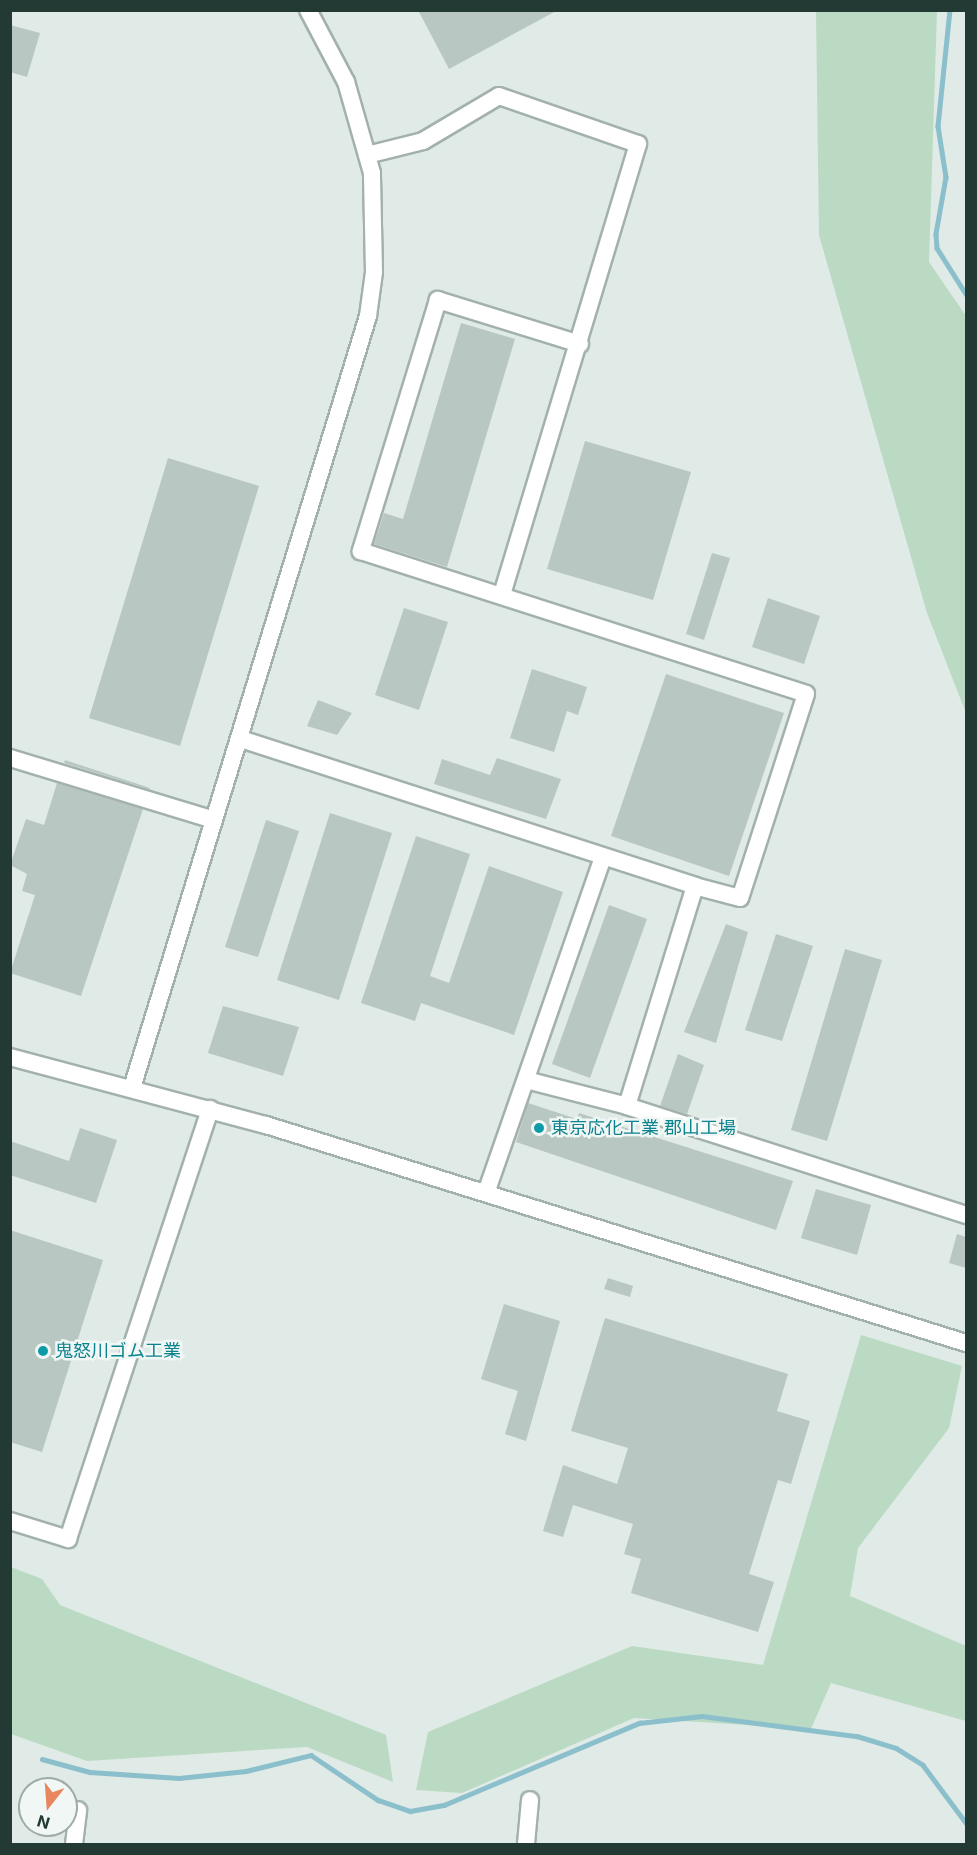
<!DOCTYPE html>
<meta charset="utf-8">
<style>
body{margin:0}
#map{position:relative;width:977px;height:1855px;overflow:hidden;background:#e0eae6;font-family:Inter,"Noto Sans JP",sans-serif}
div>[style]{position:absolute}
.green>*{inset:0;background:#badac4}
.stream>*{height:4.5px;margin:-2.25px;padding:0 2.25px;transform-origin:2.25px;border-radius:2.25px;background:#8bbfcc}
.building>*{inset:0;background:#b9c7c2}
.roads{filter:drop-shadow(2px 0 #a3b1ad) drop-shadow(-2px 0 #a3b1ad) drop-shadow(0 2px #a3b1ad) drop-shadow(0 -2px #a3b1ad)}
.minor>*{height:16px;margin:-8px;padding:0 8px;transform-origin:8px;border-radius:8px;background:#fff}
.dots>*{width:16px;height:16px;translate:-50% -50%;box-sizing:border-box;border:3px solid #f0f7f4;border-radius:50%}
span{translate:-50% -50%;white-space:nowrap;text-align:center;line-height:1.15;-webkit-text-stroke:5px #f0f7f4;paint-order:stroke}
.culture-label{font-size:18px;color:#0d838f}
.left{translate:0 -50%;text-align:left}
.frame{position:absolute;inset:0;border:12px solid #223934;pointer-events:none}
.north{position:absolute;left:18px;top:1777px;width:60px;height:60px;box-sizing:border-box;background:#f0f7f4;border:2px solid #9eaba7;border-radius:50%;rotate:197deg;font-size:16px;font-weight:700;line-height:24px;text-align:center;color:#223934}
.north::after{content:'';display:block;margin:auto;width:21px;height:27px;background:#e88660;clip-path:polygon(50% 0,100% 100%,50% 72%,0 100%)}
</style>
<div id="map">
<div class="green">
<div style="clip-path:polygon(816px 11px,937px 11px,929px 262px,966px 316px,966px 713px,927px 613px,819px 235px)"></div>
<div style="clip-path:polygon(861px 1335px,962px 1366px,949px 1428px,858px 1548px,850px 1596px,966px 1646px,966px 1721px,831px 1683px,811px 1729px,634px 1718px,462px 1793px,416px 1790px,428px 1732px,632px 1646px,763px 1665px)"></div>
<div style="clip-path:polygon(11px 1567px,42px 1579px,60px 1605px,386px 1735px,393px 1782px,307px 1747px,87px 1761px,11px 1734px)"></div>
</div>
<div class="stream">
<div style="left:950px;top:10px;width:117px;rotate:95.9deg"></div>
<div style="left:938px;top:126px;width:52px;rotate:81.1deg"></div>
<div style="left:946px;top:177px;width:58px;rotate:100deg"></div>
<div style="left:936px;top:234px;width:14px;rotate:86deg"></div>
<div style="left:937px;top:248px;width:54px;rotate:57.8deg"></div>
<div style="left:42px;top:1759px;width:50px;rotate:15.2deg"></div>
<div style="left:90px;top:1772px;width:89px;rotate:3.9deg"></div>
<div style="left:179px;top:1778px;width:67px;rotate:-6deg"></div>
<div style="left:246px;top:1771px;width:67px;rotate:-13.8deg"></div>
<div style="left:311px;top:1755px;width:81px;rotate:33.9deg"></div>
<div style="left:378px;top:1800px;width:34px;rotate:19deg"></div>
<div style="left:410px;top:1811px;width:35px;rotate:-10deg"></div>
<div style="left:444px;top:1805px;width:212px;rotate:-22.8deg"></div>
<div style="left:639px;top:1723px;width:63px;rotate:-6.3deg"></div>
<div style="left:702px;top:1716px;width:156px;rotate:7.4deg"></div>
<div style="left:857px;top:1736px;width:41px;rotate:17.1deg"></div>
<div style="left:896px;top:1748px;width:32px;rotate:32deg"></div>
<div style="left:923px;top:1765px;width:72px;rotate:53.4deg"></div>
</div>
<div class="building">
<div style="clip-path:polygon(418px 10px,558px 10px,449px 69px)"></div>
<div style="clip-path:polygon(10px 25px,40px 33px,27px 77px,10px 72px)"></div>
<div style="clip-path:polygon(461px 323px,515px 339px,447px 567px,374px 544px,384px 513px,403px 519px)"></div>
<div style="clip-path:polygon(585px 441px,691px 472px,653px 600px,547px 569px)"></div>
<div style="clip-path:polygon(168px 458px,259px 486px,180px 746px,89px 718px)"></div>
<div style="clip-path:polygon(712px 553px,730px 558px,704px 640px,686px 634px)"></div>
<div style="clip-path:polygon(768px 598px,820px 616px,804px 664px,752px 647px)"></div>
<div style="clip-path:polygon(404px 608px,448px 622px,419px 710px,375px 695px)"></div>
<div style="clip-path:polygon(532px 669px,587px 687px,578px 715px,567px 711px,554px 752px,510px 738px)"></div>
<div style="clip-path:polygon(666px 674px,784px 713px,729px 876px,611px 836px)"></div>
<div style="clip-path:polygon(318px 700px,352px 713px,337px 735px,307px 726px)"></div>
<div style="clip-path:polygon(497px 758px,561px 779px,546px 819px,434px 784px,442px 759px,490px 775px)"></div>
<div style="clip-path:polygon(65px 760px,150px 788px,149px 789px,64px 763px)"></div>
<div style="clip-path:polygon(57px 783px,143px 809px,81px 996px,10px 973px,35px 895px,22px 891px,27px 874px,10px 865px,26px 819px,44px 825px)"></div>
<div style="clip-path:polygon(330px 813px,392px 833px,339px 1000px,277px 980px)"></div>
<div style="clip-path:polygon(266px 820px,299px 831px,258px 957px,225px 947px)"></div>
<div style="clip-path:polygon(416px 836px,470px 854px,430px 976px,449px 983px,489px 866px,563px 892px,514px 1035px,421px 1003px,415px 1021px,361px 1003px)"></div>
<div style="clip-path:polygon(609px 905px,647px 919px,590px 1078px,552px 1064px)"></div>
<div style="clip-path:polygon(726px 924px,748px 932px,716px 1043px,684px 1032px)"></div>
<div style="clip-path:polygon(776px 934px,813px 946px,782px 1041px,745px 1030px)"></div>
<div style="clip-path:polygon(845px 949px,882px 960px,827px 1141px,791px 1130px)"></div>
<div style="clip-path:polygon(223px 1006px,299px 1027px,283px 1076px,208px 1053px)"></div>
<div style="clip-path:polygon(678px 1054px,704px 1065px,687px 1114px,660px 1106px)"></div>
<div style="clip-path:polygon(528px 1103px,577px 1119px,579px 1113px,793px 1181px,776px 1230px,516px 1142px)"></div>
<div style="clip-path:polygon(80px 1128px,117px 1140px,96px 1203px,10px 1175px,10px 1141px,69px 1161px)"></div>
<div style="clip-path:polygon(816px 1189px,871px 1205px,857px 1255px,801px 1238px)"></div>
<div style="clip-path:polygon(10px 1230px,103px 1260px,42px 1452px,10px 1442px)"></div>
<div style="clip-path:polygon(957px 1234px,966px 1237px,966px 1268px,949px 1263px)"></div>
<div style="clip-path:polygon(608px 1278px,633px 1286px,630px 1297px,604px 1289px)"></div>
<div style="clip-path:polygon(504px 1304px,560px 1321px,526px 1441px,505px 1434px,518px 1391px,481px 1379px)"></div>
<div style="clip-path:polygon(605px 1318px,788px 1374px,777px 1411px,810px 1421px,791px 1484px,778px 1480px,749px 1574px,774px 1582px,758px 1632px,631px 1593px,641px 1559px,624px 1554px,633px 1524px,573px 1505px,563px 1537px,543px 1531px,563px 1465px,617px 1484px,628px 1448px,571px 1431px)"></div>
</div>
<div class="roads">
<div class="minor">
<div style="left:367px;top:155px;width:58px;rotate:-14deg"></div>
<div style="left:423px;top:141px;width:88px;rotate:-30.6deg"></div>
<div style="left:499px;top:96px;width:147px;rotate:19.1deg"></div>
<div style="left:638px;top:144px;width:470px;rotate:106.8deg"></div>
<div style="left:580px;top:344px;width:149px;rotate:-162.8deg"></div>
<div style="left:438px;top:300px;width:263px;rotate:107.1deg"></div>
<div style="left:361px;top:551px;width:467px;rotate:17.8deg"></div>
<div style="left:806px;top:694px;width:214px;rotate:107.9deg"></div>
<div style="left:740px;top:898px;width:47px;rotate:-165.1deg"></div>
<div style="left:241px;top:739px;width:477px;rotate:17.9deg"></div>
<div style="left:695px;top:886px;width:230px;rotate:107.2deg"></div>
<div style="left:10px;top:758px;width:213px;rotate:16.9deg"></div>
<div style="left:10px;top:1057px;width:265px;rotate:14.9deg"></div>
<div style="left:266px;top:1125px;width:733px;rotate:17.3deg"></div>
<div style="left:526px;top:1080px;width:104px;rotate:14.4deg"></div>
<div style="left:627px;top:1106px;width:356px;rotate:17.8deg"></div>
<div style="left:132px;top:1088px;width:807px;rotate:-73deg"></div>
<div style="left:368px;top:316px;width:44px;rotate:-82.2deg"></div>
<div style="left:374px;top:272px;width:99px;rotate:-91.2deg"></div>
<div style="left:372px;top:173px;width:95px;rotate:-105.9deg"></div>
<div style="left:346px;top:82px;width:81px;rotate:-117.8deg"></div>
<div style="left:486px;top:1193px;width:356px;rotate:-70.8deg"></div>
<div style="left:10px;top:1521px;width:61px;rotate:17.2deg"></div>
<div style="left:68px;top:1539px;width:453px;rotate:-71.7deg"></div>
<div style="left:74px;top:1844px;width:34px;rotate:-83deg"></div>
<div style="left:526px;top:1844px;width:44px;rotate:-84.8deg"></div>
</div>
</div>
<div class="dots">
<div style="left:539px;top:1128px;background:#0f9aa8"></div>
<div style="left:43px;top:1351px;background:#0f9aa8"></div>
</div>
<div class="culture-label">
<span class="left" style="left:551px;top:1128px">東京応化工業 郡山工場</span>
<span class="left" style="left:55px;top:1351px">鬼怒川ゴム工業</span>
</div>
<div class="frame"></div>
<div class="north">N</div>
</div>
